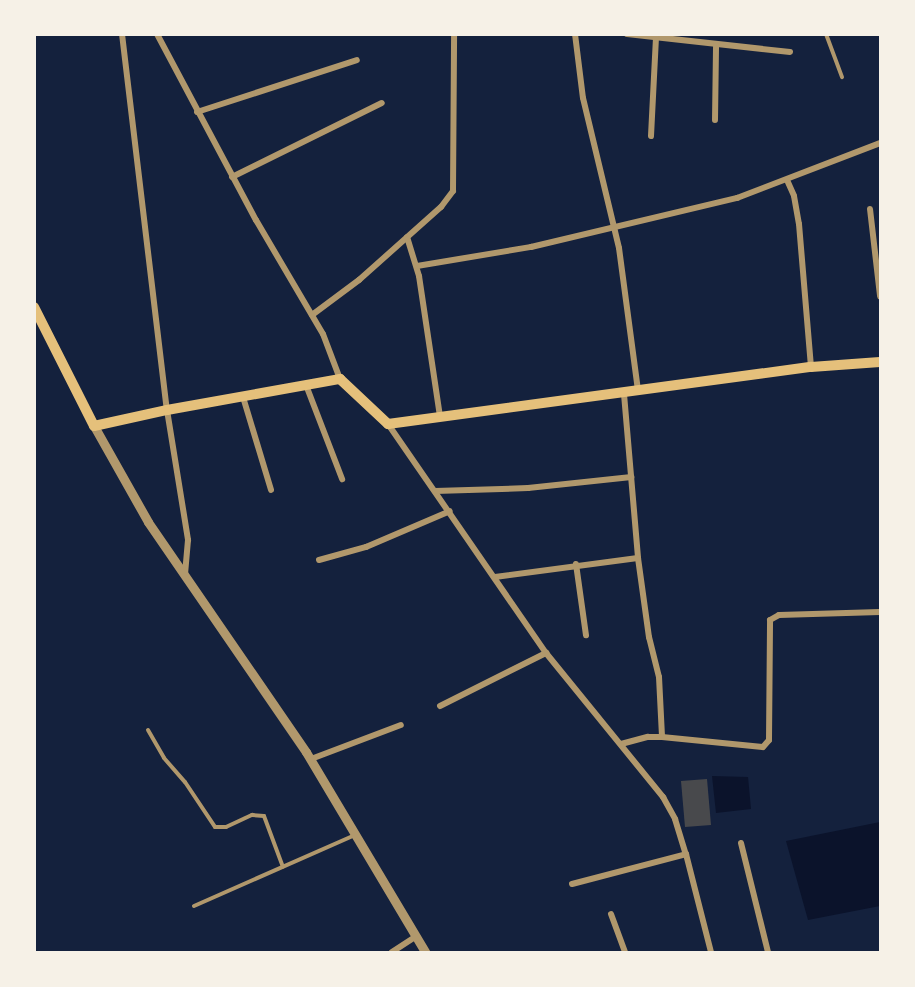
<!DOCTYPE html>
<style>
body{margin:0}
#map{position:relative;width:915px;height:987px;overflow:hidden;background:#14213d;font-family:"Fira Sans Condensed",sans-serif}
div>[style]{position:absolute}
.water>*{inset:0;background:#0b132b}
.building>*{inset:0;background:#48494c}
.service>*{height:4px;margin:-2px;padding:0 2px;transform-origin:2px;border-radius:2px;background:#b1986c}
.minor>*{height:6px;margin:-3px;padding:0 3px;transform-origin:3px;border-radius:3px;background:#b1986c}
.tertiary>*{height:9px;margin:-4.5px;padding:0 4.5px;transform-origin:4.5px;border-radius:4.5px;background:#b1986c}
.secondary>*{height:10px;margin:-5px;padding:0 5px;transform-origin:5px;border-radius:5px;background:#e5c07b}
span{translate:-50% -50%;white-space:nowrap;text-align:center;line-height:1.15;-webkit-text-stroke:6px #f6f1e7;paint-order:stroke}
.frame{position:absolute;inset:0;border:36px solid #f6f1e7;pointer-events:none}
</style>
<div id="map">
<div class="water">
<div style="clip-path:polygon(712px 776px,748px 777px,751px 809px,716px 813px)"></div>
<div style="clip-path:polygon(880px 822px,880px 906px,808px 920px,786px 841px)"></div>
</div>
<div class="building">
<div style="clip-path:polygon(707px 779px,711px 825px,685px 827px,681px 781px)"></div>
</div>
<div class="service">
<div style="left:826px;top:34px;width:46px;rotate:69.6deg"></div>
<div style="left:148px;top:730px;width:32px;rotate:60deg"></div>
<div style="left:164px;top:758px;width:32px;rotate:49deg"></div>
<div style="left:185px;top:782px;width:54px;rotate:56.3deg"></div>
<div style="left:215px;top:827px;width:11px"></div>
<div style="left:226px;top:827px;width:29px;rotate:-25deg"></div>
<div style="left:252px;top:815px;width:12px;rotate:5deg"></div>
<div style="left:264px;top:816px;width:54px;rotate:69.6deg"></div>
<div style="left:194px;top:906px;width:176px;rotate:-23.8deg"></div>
</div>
<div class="minor">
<div style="left:122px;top:34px;width:379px;rotate:83.2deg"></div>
<div style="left:167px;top:410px;width:132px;rotate:80.8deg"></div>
<div style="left:188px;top:540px;width:35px;rotate:95deg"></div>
<div style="left:157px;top:34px;width:211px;rotate:62deg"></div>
<div style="left:256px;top:220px;width:132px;rotate:59.6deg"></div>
<div style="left:323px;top:334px;width:48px;rotate:69.3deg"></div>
<div style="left:575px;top:34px;width:64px;rotate:82.9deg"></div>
<div style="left:583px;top:98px;width:154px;rotate:76.5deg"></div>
<div style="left:619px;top:248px;width:143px;rotate:82.4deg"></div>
<div style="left:627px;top:34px;width:164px;rotate:6.3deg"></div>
<div style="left:197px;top:112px;width:168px;rotate:-18deg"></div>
<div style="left:715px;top:120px;width:75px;rotate:-89.2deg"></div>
<div style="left:651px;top:136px;width:98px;rotate:-87.1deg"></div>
<div style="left:232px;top:177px;width:167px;rotate:-26.3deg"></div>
<div style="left:787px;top:180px;width:17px;rotate:66deg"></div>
<div style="left:794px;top:196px;width:28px;rotate:80deg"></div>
<div style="left:799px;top:224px;width:144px;rotate:85.2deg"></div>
<div style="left:870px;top:209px;width:88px;rotate:83.4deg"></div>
<div style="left:407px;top:237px;width:41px;rotate:72.9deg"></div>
<div style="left:419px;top:276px;width:143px;rotate:81.5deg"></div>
<div style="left:417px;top:266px;width:116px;rotate:-9.5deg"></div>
<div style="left:531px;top:247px;width:212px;rotate:-13.4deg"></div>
<div style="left:737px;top:198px;width:153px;rotate:-21deg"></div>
<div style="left:312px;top:315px;width:59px;rotate:-36.7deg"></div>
<div style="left:359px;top:280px;width:110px;rotate:-41.7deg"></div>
<div style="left:441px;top:207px;width:20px;rotate:-53deg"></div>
<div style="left:453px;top:191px;width:157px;rotate:-89.6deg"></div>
<div style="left:306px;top:385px;width:101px;rotate:69deg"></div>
<div style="left:624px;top:394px;width:165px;rotate:85.1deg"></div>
<div style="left:638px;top:558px;width:80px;rotate:82.1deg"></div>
<div style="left:649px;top:637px;width:41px;rotate:76deg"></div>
<div style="left:659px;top:677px;width:60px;rotate:87.1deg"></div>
<div style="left:243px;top:397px;width:97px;rotate:73.2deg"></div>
<div style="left:388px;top:424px;width:278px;rotate:55.4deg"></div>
<div style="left:546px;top:653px;width:186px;rotate:50.9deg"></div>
<div style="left:663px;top:797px;width:25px;rotate:61deg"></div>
<div style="left:675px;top:819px;width:37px;rotate:73deg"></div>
<div style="left:686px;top:854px;width:101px;rotate:75.7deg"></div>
<div style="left:435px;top:491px;width:93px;rotate:-1.8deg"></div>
<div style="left:528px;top:488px;width:104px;rotate:-6.1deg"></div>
<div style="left:319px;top:560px;width:49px;rotate:-15.5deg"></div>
<div style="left:366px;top:547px;width:91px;rotate:-23.2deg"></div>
<div style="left:576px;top:564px;width:72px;rotate:82deg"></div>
<div style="left:495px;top:577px;width:144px;rotate:-7.6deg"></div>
<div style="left:440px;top:706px;width:119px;rotate:-26.6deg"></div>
<div style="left:621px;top:744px;width:28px;rotate:-15deg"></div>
<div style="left:648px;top:737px;width:14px"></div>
<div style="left:662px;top:737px;width:101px;rotate:5.7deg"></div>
<div style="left:763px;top:747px;width:9px;rotate:-49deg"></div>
<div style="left:769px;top:740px;width:120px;rotate:-89.5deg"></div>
<div style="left:770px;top:620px;width:10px;rotate:-29deg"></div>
<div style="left:779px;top:615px;width:101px;rotate:-1.7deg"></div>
<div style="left:311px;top:759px;width:96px;rotate:-20.7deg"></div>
<div style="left:741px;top:843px;width:112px;rotate:76.1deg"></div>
<div style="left:572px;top:884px;width:118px;rotate:-14.7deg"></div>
<div style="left:611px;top:914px;width:40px;rotate:69.8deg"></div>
<div style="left:392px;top:952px;width:27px;rotate:-33deg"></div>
</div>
<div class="tertiary">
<div style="left:94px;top:426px;width:110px;rotate:60.6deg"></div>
<div style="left:148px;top:522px;width:279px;rotate:55.5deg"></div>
<div style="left:306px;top:752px;width:233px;rotate:59.2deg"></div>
</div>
<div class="secondary">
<div style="left:34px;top:307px;width:133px;rotate:63.2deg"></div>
<div style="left:94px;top:426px;width:75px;rotate:-12.4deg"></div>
<div style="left:167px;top:410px;width:176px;rotate:-10.2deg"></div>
<div style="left:340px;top:379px;width:66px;rotate:43.2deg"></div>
<div style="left:388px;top:424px;width:427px;rotate:-7.7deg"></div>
<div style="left:811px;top:367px;width:69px;rotate:-4.1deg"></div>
</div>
<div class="frame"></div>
</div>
